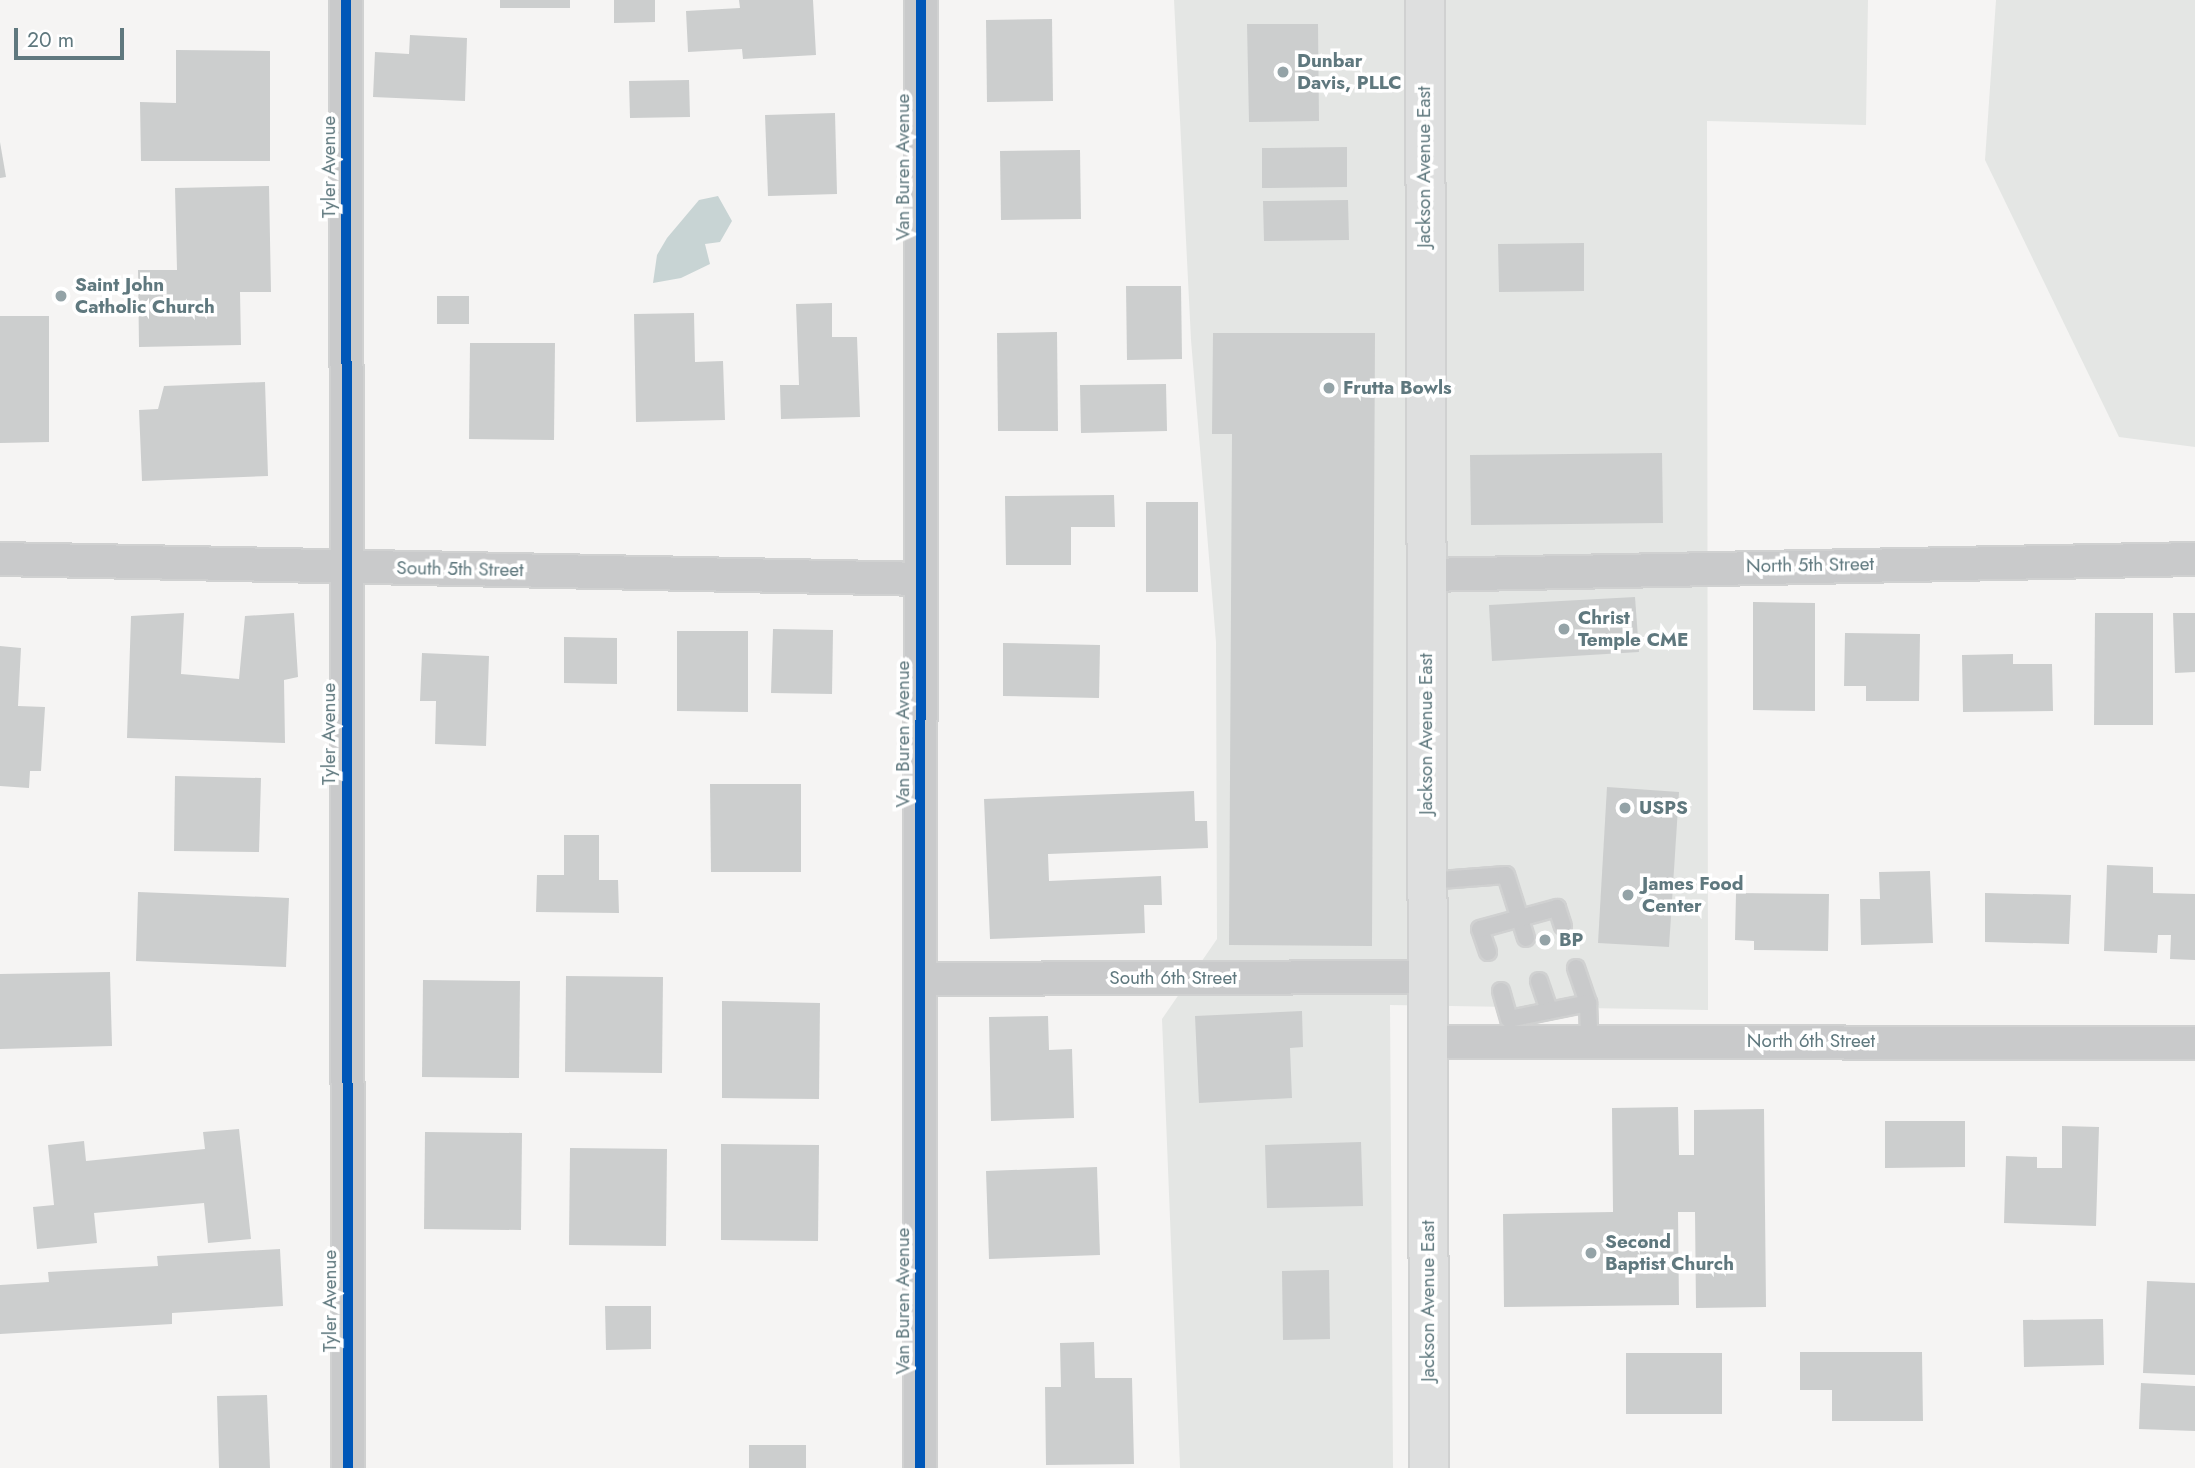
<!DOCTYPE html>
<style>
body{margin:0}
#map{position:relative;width:2195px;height:1468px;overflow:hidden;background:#f5f4f3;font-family:Jost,sans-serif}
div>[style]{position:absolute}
.built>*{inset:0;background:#e4e6e4}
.water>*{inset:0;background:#c8d4d4}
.building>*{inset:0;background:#cccece}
.roads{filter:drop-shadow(2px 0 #d0d1d1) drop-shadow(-2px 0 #d0d1d1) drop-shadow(0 2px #d0d1d1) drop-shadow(0 -2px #d0d1d1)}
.lane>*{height:16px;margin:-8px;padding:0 8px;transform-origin:8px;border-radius:8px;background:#c9cacb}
.street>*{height:32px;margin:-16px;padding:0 16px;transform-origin:16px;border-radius:16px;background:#c9cacb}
.secondary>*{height:38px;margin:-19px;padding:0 19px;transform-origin:19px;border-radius:19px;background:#dedfdf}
.cycleway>*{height:10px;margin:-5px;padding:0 5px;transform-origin:5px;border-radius:5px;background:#0057b8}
.dots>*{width:19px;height:19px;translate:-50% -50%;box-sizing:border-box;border:4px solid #fff;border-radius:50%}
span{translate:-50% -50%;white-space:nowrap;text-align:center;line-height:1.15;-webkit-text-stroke:7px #fff;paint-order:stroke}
.poi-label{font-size:19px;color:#5f787e;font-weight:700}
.left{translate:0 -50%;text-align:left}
.street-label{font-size:19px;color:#5f787e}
.scale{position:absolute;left:14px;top:28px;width:110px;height:32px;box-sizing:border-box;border:4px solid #5f787e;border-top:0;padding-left:9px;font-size:21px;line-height:24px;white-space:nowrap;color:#5f787e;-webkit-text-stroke:5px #fff;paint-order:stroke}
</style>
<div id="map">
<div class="built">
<div style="clip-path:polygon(1174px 0,1868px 0,1866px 125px,1707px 121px,1708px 1010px,1390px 1005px,1393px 1468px,1180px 1468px,1162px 1019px,1217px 939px,1216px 642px,1191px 340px)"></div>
<div style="clip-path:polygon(1996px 0,2195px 0,2195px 447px,2119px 437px,1985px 160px)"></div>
</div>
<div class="water">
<div style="clip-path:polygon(718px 196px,732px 221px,720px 242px,705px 244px,710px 264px,681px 278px,653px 283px,657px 255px,667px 238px,699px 200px)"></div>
</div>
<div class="building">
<div style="clip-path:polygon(500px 0,570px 0,570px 8px,500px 8px)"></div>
<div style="clip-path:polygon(614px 0,655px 0,655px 22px,614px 23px)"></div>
<div style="clip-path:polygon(739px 0,813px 0,816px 55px,743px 59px,742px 49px,688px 52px,686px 11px,740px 8px)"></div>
<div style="clip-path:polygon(1052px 19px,1053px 101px,987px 102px,986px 20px)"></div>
<div style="clip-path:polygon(1247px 24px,1318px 24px,1319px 121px,1249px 122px)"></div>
<div style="clip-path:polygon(410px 35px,467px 38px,465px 101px,373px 97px,375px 52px,409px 54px)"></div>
<div style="clip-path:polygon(176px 50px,270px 51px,270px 161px,141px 161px,140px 102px,176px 103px)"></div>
<div style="clip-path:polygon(689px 80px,690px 117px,630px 118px,629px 81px)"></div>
<div style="clip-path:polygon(835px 113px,837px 194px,768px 196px,765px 115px)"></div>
<div style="clip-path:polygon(0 142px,6px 177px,0 178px)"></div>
<div style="clip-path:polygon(1347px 147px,1347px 187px,1262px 188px,1262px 148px)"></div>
<div style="clip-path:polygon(1080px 150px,1081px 219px,1001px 220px,1000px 151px)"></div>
<div style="clip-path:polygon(269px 186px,271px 292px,240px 292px,241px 345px,139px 347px,138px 270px,177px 270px,175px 188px)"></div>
<div style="clip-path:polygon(1348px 200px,1349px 240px,1264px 241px,1263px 201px)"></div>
<div style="clip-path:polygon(1584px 243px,1584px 291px,1499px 292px,1498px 244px)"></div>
<div style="clip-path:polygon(1126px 286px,1181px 286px,1182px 359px,1127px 360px)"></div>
<div style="clip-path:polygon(437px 296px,469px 296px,469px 324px,437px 324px)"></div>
<div style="clip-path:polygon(832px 303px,832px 337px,857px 337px,860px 417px,781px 419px,780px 385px,799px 385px,796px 304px)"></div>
<div style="clip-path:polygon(694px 313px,695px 362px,723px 361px,725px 420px,636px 422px,634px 314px)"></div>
<div style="clip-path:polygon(0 316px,49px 316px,49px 442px,0 443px)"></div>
<div style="clip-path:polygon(1057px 332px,1058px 431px,998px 431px,997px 333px)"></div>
<div style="clip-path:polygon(1213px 333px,1375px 333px,1372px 946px,1229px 945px,1232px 434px,1212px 434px)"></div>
<div style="clip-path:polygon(470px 343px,555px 343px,554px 440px,469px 439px)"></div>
<div style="clip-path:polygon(265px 382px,268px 476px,142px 481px,139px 410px,158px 409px,164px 386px)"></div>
<div style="clip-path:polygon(1166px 384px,1167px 431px,1081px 433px,1080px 385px)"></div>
<div style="clip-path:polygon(1662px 453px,1663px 523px,1471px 525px,1470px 455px)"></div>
<div style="clip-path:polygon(1114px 495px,1115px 527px,1071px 527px,1071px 565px,1006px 565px,1005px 496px)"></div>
<div style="clip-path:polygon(1146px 502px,1198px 502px,1198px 592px,1146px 592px)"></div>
<div style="clip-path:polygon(1635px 597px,1639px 652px,1492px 661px,1489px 605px)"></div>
<div style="clip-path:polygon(1753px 602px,1815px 603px,1815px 711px,1753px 710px)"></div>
<div style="clip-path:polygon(184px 613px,181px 674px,239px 679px,245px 616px,294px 613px,298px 677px,284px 680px,285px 743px,127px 738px,131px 616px)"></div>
<div style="clip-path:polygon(2095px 613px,2153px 613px,2153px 725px,2094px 725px)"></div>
<div style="clip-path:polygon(2173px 613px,2195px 613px,2195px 672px,2175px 673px)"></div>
<div style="clip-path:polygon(773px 629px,833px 630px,832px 694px,771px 693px)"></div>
<div style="clip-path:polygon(677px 631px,748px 631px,748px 712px,677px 711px)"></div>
<div style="clip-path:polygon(1845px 633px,1920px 634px,1919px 701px,1866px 701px,1866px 686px,1844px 686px)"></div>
<div style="clip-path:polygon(564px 637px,617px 638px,617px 684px,564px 683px)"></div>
<div style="clip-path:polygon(1003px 643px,1100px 645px,1099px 698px,1003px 696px)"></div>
<div style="clip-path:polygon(0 646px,21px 648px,18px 706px,45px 707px,41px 771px,30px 771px,29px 788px,0 786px)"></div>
<div style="clip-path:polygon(422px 653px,489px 656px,486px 746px,435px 744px,436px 701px,420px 701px)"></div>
<div style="clip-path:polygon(2013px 654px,2013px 664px,2052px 664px,2053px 711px,1963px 712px,1962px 655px)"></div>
<div style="clip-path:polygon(175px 776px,261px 778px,259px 852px,174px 851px)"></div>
<div style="clip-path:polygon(710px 784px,801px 784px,801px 872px,711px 872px)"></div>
<div style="clip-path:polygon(1607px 787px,1679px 792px,1669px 947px,1598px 943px)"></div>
<div style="clip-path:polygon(1194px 791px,1195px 821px,1207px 821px,1208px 848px,1048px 854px,1049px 881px,1161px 876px,1162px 905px,1144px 905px,1145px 933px,990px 939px,984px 799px)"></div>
<div style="clip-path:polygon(564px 835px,599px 835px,599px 880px,618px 880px,619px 913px,536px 912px,537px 875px,564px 875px)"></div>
<div style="clip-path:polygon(2107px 865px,2153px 867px,2153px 893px,2195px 894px,2195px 960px,2170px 959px,2171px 935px,2158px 935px,2157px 953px,2104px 951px)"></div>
<div style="clip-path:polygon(1930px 871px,1933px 943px,1861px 945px,1860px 899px,1880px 899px,1879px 872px)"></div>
<div style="clip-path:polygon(138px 892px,289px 898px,286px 967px,136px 961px)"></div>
<div style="clip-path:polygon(1736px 893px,1829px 894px,1828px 951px,1754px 950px,1754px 941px,1735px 940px)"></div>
<div style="clip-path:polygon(1985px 893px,2071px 895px,2069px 944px,1985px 942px)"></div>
<div style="clip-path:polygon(110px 972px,112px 1046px,0 1049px,0 974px)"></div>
<div style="clip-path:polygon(566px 976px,663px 977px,662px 1073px,565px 1072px)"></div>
<div style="clip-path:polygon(423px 980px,520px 981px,519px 1078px,422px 1077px)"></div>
<div style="clip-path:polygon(722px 1001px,820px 1003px,819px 1099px,722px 1098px)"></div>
<div style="clip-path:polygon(1302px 1011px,1303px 1047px,1290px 1048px,1292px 1098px,1199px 1103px,1195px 1016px)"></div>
<div style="clip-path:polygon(1048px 1016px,1049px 1050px,1072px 1049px,1074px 1118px,991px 1121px,989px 1017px)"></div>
<div style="clip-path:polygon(1678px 1107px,1679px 1155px,1694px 1155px,1694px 1110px,1764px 1109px,1766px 1307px,1696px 1308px,1695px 1212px,1678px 1212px,1679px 1305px,1504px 1307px,1503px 1214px,1613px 1212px,1612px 1108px)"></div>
<div style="clip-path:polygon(1885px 1121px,1965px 1121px,1965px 1167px,1885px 1168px)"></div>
<div style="clip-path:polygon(2062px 1126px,2099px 1127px,2096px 1226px,2004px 1223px,2006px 1156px,2037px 1157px,2037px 1168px,2062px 1168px)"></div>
<div style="clip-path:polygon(239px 1129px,251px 1239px,208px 1243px,204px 1203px,94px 1213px,97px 1243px,37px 1249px,33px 1207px,54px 1205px,48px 1145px,84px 1141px,86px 1161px,205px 1149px,203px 1132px)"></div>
<div style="clip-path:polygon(425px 1132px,522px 1133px,521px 1230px,424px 1229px)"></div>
<div style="clip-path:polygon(1361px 1142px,1363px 1206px,1267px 1208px,1265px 1145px)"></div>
<div style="clip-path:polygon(721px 1144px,819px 1145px,818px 1241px,721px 1240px)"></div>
<div style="clip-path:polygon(570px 1148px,667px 1149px,666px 1246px,569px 1245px)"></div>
<div style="clip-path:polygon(1097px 1167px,1100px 1255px,989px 1259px,986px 1171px)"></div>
<div style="clip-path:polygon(280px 1249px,283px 1306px,172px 1313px,172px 1324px,0 1334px,0 1285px,49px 1282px,48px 1272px,158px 1266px,157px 1256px)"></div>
<div style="clip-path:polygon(1329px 1270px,1330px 1339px,1283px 1340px,1282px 1271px)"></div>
<div style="clip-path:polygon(2147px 1281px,2195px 1283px,2195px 1375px,2143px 1373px)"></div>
<div style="clip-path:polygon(605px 1306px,651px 1306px,651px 1349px,606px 1350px)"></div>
<div style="clip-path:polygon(2103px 1319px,2104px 1365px,2024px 1367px,2023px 1320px)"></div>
<div style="clip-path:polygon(1094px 1342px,1095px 1378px,1132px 1378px,1134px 1464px,1046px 1465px,1045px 1387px,1061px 1387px,1060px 1343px)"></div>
<div style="clip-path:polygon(1800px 1352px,1922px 1352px,1923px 1421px,1832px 1421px,1832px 1390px,1800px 1390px)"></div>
<div style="clip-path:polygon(1626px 1353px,1722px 1353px,1722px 1414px,1626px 1414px)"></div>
<div style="clip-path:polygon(2141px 1383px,2195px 1386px,2195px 1431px,2139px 1429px)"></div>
<div style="clip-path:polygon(267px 1395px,270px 1468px,219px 1468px,217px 1396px)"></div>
<div style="clip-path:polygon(749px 1445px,806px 1445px,806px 1468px,749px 1468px)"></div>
</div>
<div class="roads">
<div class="lane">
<div style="left:1427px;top:881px;width:79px;rotate:-4.3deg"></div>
<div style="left:1506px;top:875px;width:66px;rotate:72.4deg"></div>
<div style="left:1488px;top:952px;width:24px;rotate:-109deg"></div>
<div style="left:1480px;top:929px;width:80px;rotate:-15.3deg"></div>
<div style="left:1557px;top:908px;width:19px;rotate:72deg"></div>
<div style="left:1576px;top:968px;width:37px;rotate:71deg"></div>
<div style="left:1588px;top:1003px;width:37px;rotate:88deg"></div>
<div style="left:1539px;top:981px;width:31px;rotate:71deg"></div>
<div style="left:1501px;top:991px;width:29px;rotate:74deg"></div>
<div style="left:1509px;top:1019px;width:81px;rotate:-11.4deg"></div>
</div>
<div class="street">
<div style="left:346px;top:0;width:1468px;rotate:89.92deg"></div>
<div style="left:0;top:559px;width:921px;rotate:1.24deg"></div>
<div style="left:1425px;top:575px;width:770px;rotate:-1.19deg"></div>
<div style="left:920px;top:979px;width:506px;rotate:-0.23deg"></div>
<div style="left:1426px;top:1042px;width:769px;rotate:0.07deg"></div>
<div style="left:920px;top:1468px;width:1468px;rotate:-89.96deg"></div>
</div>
<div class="secondary">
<div style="left:1425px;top:0;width:1468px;rotate:89.84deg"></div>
</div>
</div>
<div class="cycleway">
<div style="left:346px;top:0;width:1468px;rotate:89.92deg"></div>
<div style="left:920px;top:1468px;width:1468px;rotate:-89.96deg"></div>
</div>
<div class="dots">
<div style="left:1283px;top:72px;background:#94a3a7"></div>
<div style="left:61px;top:296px;background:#94a3a7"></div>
<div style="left:1329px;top:388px;background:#94a3a7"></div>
<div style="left:1564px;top:629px;background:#94a3a7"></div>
<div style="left:1625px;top:808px;background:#94a3a7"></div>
<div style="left:1628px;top:895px;background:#94a3a7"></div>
<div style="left:1545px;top:940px;background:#94a3a7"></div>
<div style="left:1591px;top:1253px;background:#94a3a7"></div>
</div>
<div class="poi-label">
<span class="left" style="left:1297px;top:72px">Dunbar<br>Davis, PLLC</span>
<span class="left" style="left:75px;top:296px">Saint John<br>Catholic Church</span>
<span class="left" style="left:1343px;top:388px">Frutta Bowls</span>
<span class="left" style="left:1578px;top:629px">Christ<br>Temple CME</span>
<span class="left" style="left:1639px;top:808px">USPS</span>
<span class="left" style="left:1642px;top:895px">James Food<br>Center</span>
<span class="left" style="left:1559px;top:940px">BP</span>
<span class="left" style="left:1605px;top:1253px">Second<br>Baptist Church</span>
</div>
<div class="street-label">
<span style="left:329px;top:167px;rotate:-90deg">Tyler Avenue</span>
<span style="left:903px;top:167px;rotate:-90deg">Van Buren Avenue</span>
<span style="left:1424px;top:167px;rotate:-90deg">Jackson Avenue East</span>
<span style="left:1810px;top:565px;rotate:-1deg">North 5th Street</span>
<span style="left:460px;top:569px;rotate:1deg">South 5th Street</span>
<span style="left:329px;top:734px;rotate:-90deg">Tyler Avenue</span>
<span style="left:903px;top:734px;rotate:-90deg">Van Buren Avenue</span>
<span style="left:1426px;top:734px;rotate:-90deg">Jackson Avenue East</span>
<span style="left:1173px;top:978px">South 6th Street</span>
<span style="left:1811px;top:1041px">North 6th Street</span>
<span style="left:330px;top:1301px;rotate:-90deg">Tyler Avenue</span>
<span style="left:903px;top:1301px;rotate:-90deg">Van Buren Avenue</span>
<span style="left:1428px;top:1301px;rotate:-90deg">Jackson Avenue East</span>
</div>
<div class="scale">20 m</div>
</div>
